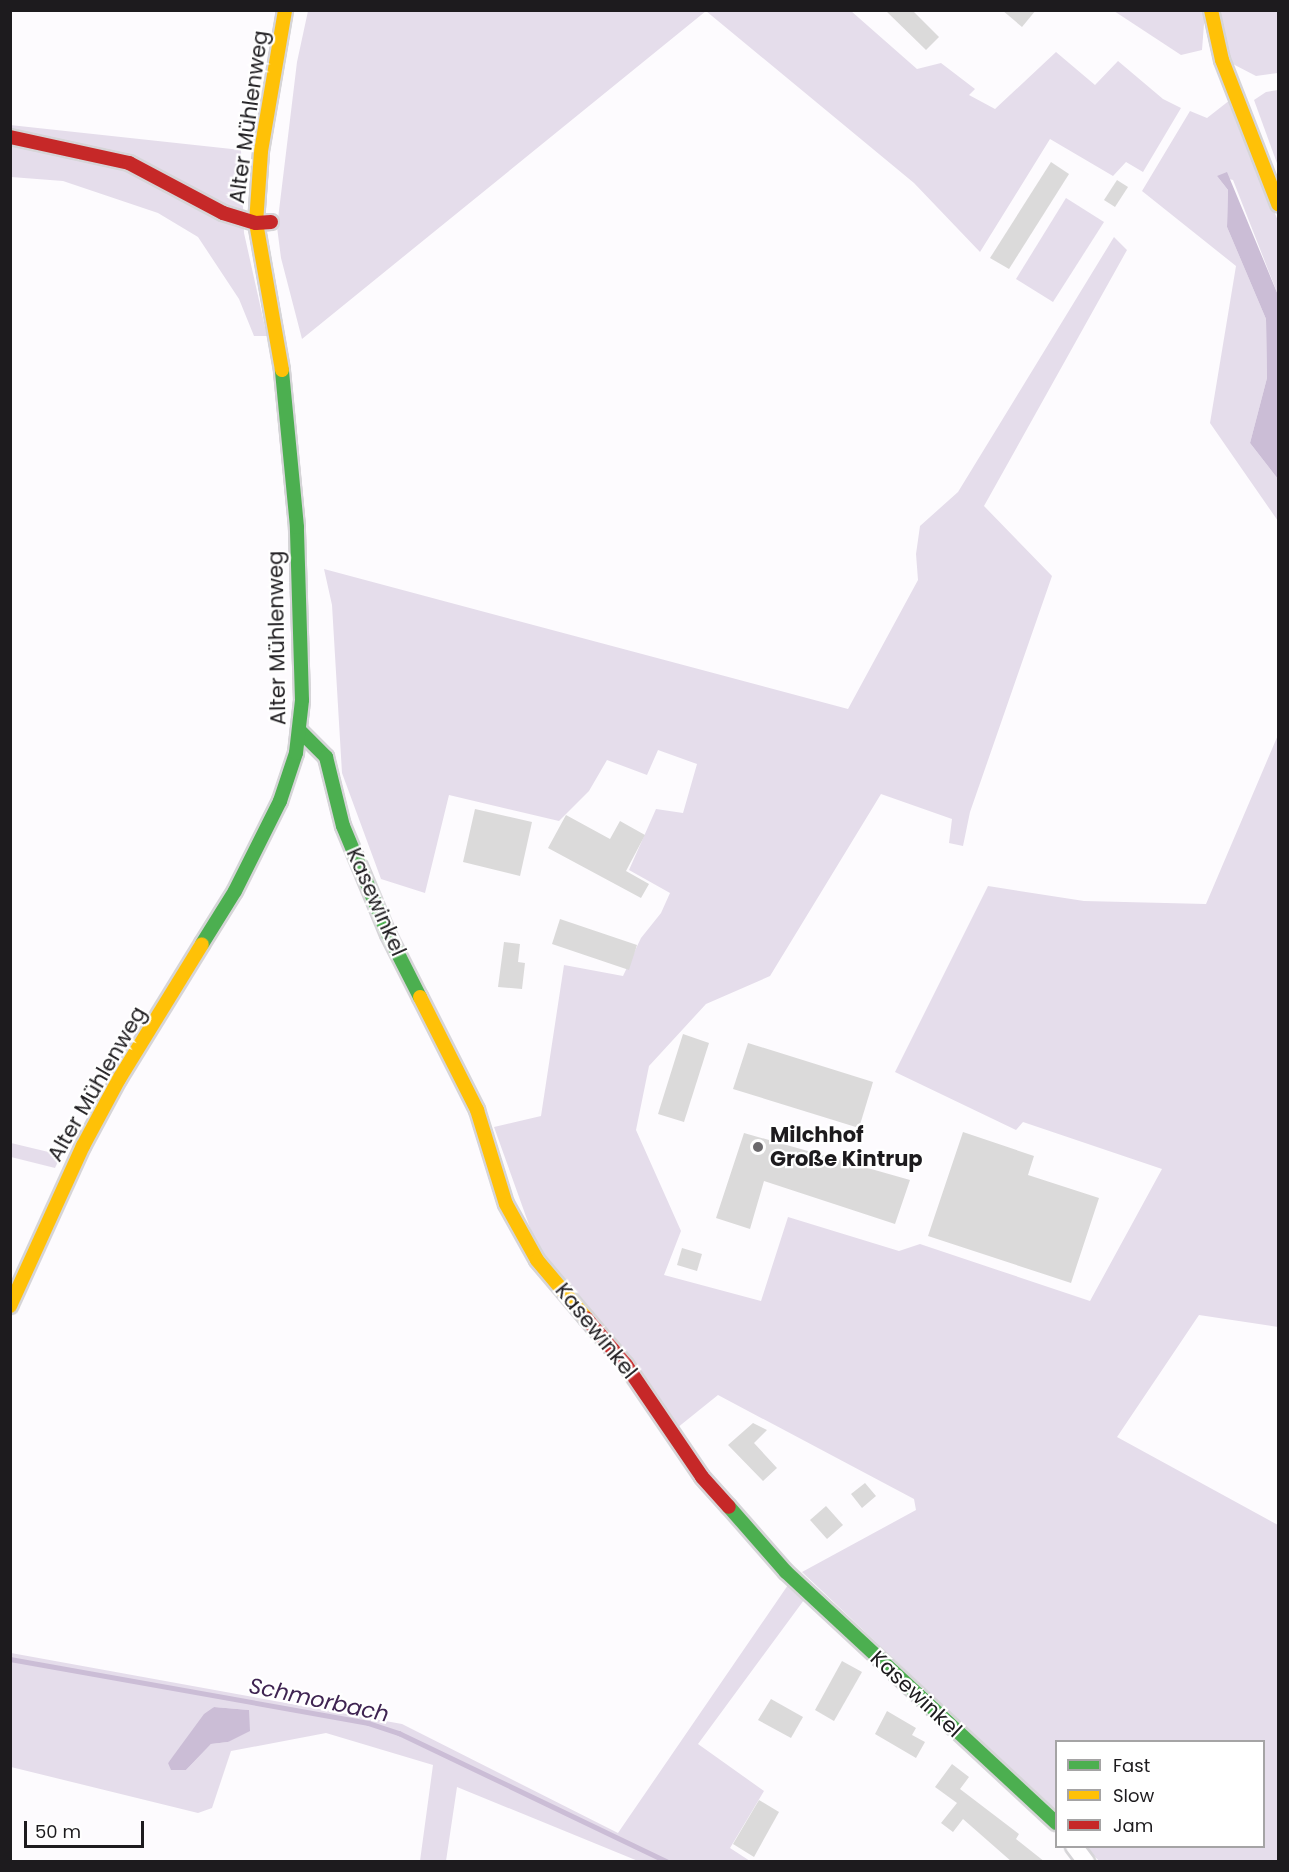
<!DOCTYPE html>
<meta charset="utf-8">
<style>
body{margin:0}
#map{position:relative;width:1289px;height:1872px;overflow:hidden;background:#fdfbfe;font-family:Poppins,sans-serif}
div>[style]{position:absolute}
.green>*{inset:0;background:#e5ddeb}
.water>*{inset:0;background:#cbbdd6}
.stream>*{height:4.5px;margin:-2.25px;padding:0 2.25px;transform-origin:2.25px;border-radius:2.25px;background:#cbbdd6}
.building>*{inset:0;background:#dbdada}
.roads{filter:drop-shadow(2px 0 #d6d5d8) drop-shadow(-2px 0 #d6d5d8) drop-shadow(0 2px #d6d5d8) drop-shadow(0 -2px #d6d5d8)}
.street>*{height:16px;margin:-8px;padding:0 8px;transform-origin:8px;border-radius:8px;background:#fffeff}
.fast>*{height:14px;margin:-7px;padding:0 7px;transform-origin:7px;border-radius:7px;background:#4caf50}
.slow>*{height:14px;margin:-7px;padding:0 7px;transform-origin:7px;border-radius:7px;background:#ffc107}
.jam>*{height:14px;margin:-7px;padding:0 7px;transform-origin:7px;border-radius:7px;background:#c62828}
.dots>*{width:16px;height:16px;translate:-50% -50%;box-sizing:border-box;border:3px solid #fff;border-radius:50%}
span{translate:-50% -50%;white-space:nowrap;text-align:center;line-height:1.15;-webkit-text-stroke:4.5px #fff;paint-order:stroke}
.street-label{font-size:21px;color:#1d1b1e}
.poi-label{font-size:21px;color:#1d1b1e;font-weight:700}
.left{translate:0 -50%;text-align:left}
.water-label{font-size:22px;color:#3f2452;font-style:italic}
.frame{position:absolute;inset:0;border:12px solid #1d1b1e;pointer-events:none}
.legend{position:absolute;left:1055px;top:1740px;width:210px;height:108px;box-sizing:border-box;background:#fff;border:2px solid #a5a4a5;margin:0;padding:8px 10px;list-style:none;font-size:18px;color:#1d1b1e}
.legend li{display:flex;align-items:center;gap:12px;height:30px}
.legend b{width:30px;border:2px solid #a5a4a5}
.scale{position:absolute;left:24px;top:1821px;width:120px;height:27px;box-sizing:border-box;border:3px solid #1d1b1e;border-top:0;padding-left:8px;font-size:18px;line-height:21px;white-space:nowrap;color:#1d1b1e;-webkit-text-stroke:4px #fff;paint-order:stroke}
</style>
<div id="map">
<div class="green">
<div style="clip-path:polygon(308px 11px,851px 11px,917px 69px,941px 63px,975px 89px,969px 95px,995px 109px,1056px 52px,1095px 85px,1118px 61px,1163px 99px,1181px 108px,1143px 172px,1126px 162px,1113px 176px,1050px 139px,980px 252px,914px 183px,706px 11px,302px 339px,281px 258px,277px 227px,297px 62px)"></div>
<div style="clip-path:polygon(1114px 11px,1205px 11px,1202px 50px,1181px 55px)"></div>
<div style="clip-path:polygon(1219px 11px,1278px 11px,1278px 73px,1256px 76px,1229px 62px)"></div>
<div style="clip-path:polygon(1278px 90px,1278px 166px,1254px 100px,1266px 92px)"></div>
<div style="clip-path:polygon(1230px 100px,1278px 221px,1278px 295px,1233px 180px,1217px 176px,1228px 190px,1227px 227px,1266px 319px,1267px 378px,1250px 443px,1278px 479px,1278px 521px,1210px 423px,1236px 266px,1142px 191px,1190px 111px,1207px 118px)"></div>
<div style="clip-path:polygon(10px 125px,241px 150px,244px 233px,267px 336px,254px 336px,239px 299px,198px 237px,158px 213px,63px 181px,11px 177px)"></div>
<div style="clip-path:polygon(1066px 198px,1104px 222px,1053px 302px,1016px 279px)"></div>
<div style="clip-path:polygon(1114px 237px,1127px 250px,984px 506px,1052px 576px,970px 812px,963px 846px,949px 843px,952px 819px,881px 794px,770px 976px,706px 1004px,649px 1066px,636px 1130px,681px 1231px,664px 1275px,761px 1301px,788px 1217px,899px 1251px,920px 1244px,1090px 1301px,1162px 1169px,1023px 1122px,1016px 1130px,895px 1072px,988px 886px,1084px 901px,1206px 904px,1278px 735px,1278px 1327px,1199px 1315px,1117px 1437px,1278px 1525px,1278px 1861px,1099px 1861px,1086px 1847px,1264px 1846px,1264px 1742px,1056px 1742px,1056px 1813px,802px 1572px,916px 1510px,914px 1499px,718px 1395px,677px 1428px,538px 1250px,494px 1127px,541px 1116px,564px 965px,623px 976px,641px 938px,661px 913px,670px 893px,629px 870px,656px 809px,683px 813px,697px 764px,658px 750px,647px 775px,607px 760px,589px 791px,559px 821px,449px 795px,425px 893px,381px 879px,342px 773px,332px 605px,324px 569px,848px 709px,918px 580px,916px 554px,920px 526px,958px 492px)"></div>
<div style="clip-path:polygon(11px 1143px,61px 1155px,55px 1168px,11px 1157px)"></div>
<div style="clip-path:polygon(evenodd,788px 1585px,804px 1600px,698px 1744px,764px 1791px,730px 1848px,750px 1861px,638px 1861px,457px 1787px,446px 1861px,420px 1861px,433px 1765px,326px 1733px,231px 1751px,212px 1808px,198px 1813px,11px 1767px,11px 1653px,402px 1724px,618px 1833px,788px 1585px,214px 1707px,249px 1710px,228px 1742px,211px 1744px,186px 1770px,168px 1763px,214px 1707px)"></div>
</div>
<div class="water">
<div style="clip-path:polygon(1227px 172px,1278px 295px,1278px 479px,1250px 443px,1267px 378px,1266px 319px,1227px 227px,1228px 190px,1217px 176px)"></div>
<div style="clip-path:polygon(214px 1707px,249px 1710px,250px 1731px,228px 1742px,211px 1744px,186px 1770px,171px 1770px,168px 1763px,204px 1714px)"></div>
</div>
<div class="stream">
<div style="left:10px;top:1659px;width:364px;rotate:10.1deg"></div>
<div style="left:368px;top:1723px;width:33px;rotate:18deg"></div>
<div style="left:399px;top:1733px;width:298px;rotate:25.6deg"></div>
</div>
<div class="building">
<div style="clip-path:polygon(885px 10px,912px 10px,939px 37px,926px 50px)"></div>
<div style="clip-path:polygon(1002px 10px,1036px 10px,1022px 27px)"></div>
<div style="clip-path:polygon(1051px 162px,1069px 174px,1009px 269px,990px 258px)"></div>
<div style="clip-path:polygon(1117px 180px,1128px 187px,1115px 207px,1104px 200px)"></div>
<div style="clip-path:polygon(475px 809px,532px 822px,520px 876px,463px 862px)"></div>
<div style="clip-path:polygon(566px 815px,610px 839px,620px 821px,645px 835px,626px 871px,649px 884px,641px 898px,548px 848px)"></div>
<div style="clip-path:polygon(560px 919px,637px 945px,629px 970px,552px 944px)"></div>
<div style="clip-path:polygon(504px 942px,520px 944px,518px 962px,525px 963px,522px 989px,498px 987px)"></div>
<div style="clip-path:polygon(683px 1034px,709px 1043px,684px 1122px,658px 1114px)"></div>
<div style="clip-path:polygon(748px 1043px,873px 1082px,859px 1128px,733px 1089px)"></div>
<div style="clip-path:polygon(963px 1132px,1034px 1156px,1028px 1175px,1099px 1198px,1071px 1283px,928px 1236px)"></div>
<div style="clip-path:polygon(744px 1133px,910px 1180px,895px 1224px,764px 1181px,750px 1229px,716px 1218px)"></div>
<div style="clip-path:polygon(682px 1248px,702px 1254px,697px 1271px,677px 1265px)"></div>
<div style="clip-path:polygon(753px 1423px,767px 1430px,754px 1443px,777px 1468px,763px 1481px,728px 1445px)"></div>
<div style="clip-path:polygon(865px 1483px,876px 1496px,862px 1508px,851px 1494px)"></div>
<div style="clip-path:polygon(826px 1506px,843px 1525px,827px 1539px,810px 1520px)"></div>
<div style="clip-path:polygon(842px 1661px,862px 1672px,834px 1721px,815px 1710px)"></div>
<div style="clip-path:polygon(771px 1699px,803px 1717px,791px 1738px,758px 1720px)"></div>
<div style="clip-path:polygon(887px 1711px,916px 1728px,912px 1735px,925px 1742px,916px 1758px,875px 1734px)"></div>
<div style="clip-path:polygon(952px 1764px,969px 1777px,960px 1789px,1019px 1834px,1016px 1839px,1045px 1862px,1012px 1862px,963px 1819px,953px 1832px,941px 1823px,957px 1803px,935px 1787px)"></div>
<div style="clip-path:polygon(759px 1800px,779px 1812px,754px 1857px,733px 1844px)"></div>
</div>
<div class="roads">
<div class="street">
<div style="left:1074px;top:1846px;width:20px;rotate:53deg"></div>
</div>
<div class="fast">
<div style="left:300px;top:731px;width:37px;rotate:45deg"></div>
<div style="left:326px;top:757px;width:71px;rotate:76.2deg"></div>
<div style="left:343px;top:826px;width:117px;rotate:67.4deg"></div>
<div style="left:388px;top:934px;width:71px;rotate:63.1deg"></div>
<div style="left:202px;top:944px;width:62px;rotate:-58.1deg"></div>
<div style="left:235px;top:891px;width:101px;rotate:-63.4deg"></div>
<div style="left:280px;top:801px;width:51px;rotate:-71.6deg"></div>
<div style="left:296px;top:753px;width:53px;rotate:-83.5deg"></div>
<div style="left:302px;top:700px;width:173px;rotate:-91.7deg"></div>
<div style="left:297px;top:527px;width:158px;rotate:-95.5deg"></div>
<div style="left:729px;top:1507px;width:86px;rotate:48.8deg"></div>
<div style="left:786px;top:1572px;width:369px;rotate:42.9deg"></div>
</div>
<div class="slow">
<div style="left:1211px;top:10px;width:51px;rotate:77.6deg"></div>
<div style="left:1222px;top:60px;width:155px;rotate:68.7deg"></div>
<div style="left:282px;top:370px;width:149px;rotate:-100deg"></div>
<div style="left:256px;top:223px;width:72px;rotate:-86deg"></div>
<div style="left:261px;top:151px;width:143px;rotate:-80.3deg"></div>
<div style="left:420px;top:997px;width:127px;rotate:63.2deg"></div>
<div style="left:477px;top:1110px;width:98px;rotate:72.9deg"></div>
<div style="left:506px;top:1204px;width:64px;rotate:61deg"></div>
<div style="left:537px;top:1260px;width:76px;rotate:49.8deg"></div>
<div style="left:10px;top:1306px;width:176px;rotate:-65.5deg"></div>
<div style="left:83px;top:1146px;width:76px;rotate:-61.8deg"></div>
<div style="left:119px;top:1079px;width:158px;rotate:-58.4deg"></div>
</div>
<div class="jam">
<div style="left:10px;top:137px;width:122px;rotate:12.3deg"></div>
<div style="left:129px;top:163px;width:106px;rotate:28deg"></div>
<div style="left:223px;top:213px;width:34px;rotate:17deg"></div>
<div style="left:256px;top:223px;width:15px;rotate:-4deg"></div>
<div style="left:586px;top:1318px;width:62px;rotate:49.6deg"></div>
<div style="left:626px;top:1365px;width:135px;rotate:55.8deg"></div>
<div style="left:702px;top:1477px;width:40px;rotate:48deg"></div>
</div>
</div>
<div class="dots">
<div style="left:758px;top:1147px;background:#6b696c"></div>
</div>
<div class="street-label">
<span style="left:249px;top:117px;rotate:-82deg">Alter Mühlenweg</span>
<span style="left:277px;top:638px;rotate:-91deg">Alter Mühlenweg</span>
<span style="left:376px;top:902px;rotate:66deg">Kasewinkel</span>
<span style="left:97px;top:1084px;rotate:-60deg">Alter Mühlenweg</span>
<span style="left:596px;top:1331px;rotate:51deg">Kasewinkel</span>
<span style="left:916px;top:1694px;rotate:43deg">Kasewinkel</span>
</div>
<div class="poi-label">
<span class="left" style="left:770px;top:1147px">Milchhof<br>Große Kintrup</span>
</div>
<div class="water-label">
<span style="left:319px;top:1700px;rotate:12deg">Schmorbach</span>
</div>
<div class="frame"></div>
<ul class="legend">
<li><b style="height:8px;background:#4caf50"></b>Fast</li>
<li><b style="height:8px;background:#ffc107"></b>Slow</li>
<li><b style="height:8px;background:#c62828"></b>Jam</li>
</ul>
<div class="scale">50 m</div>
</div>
